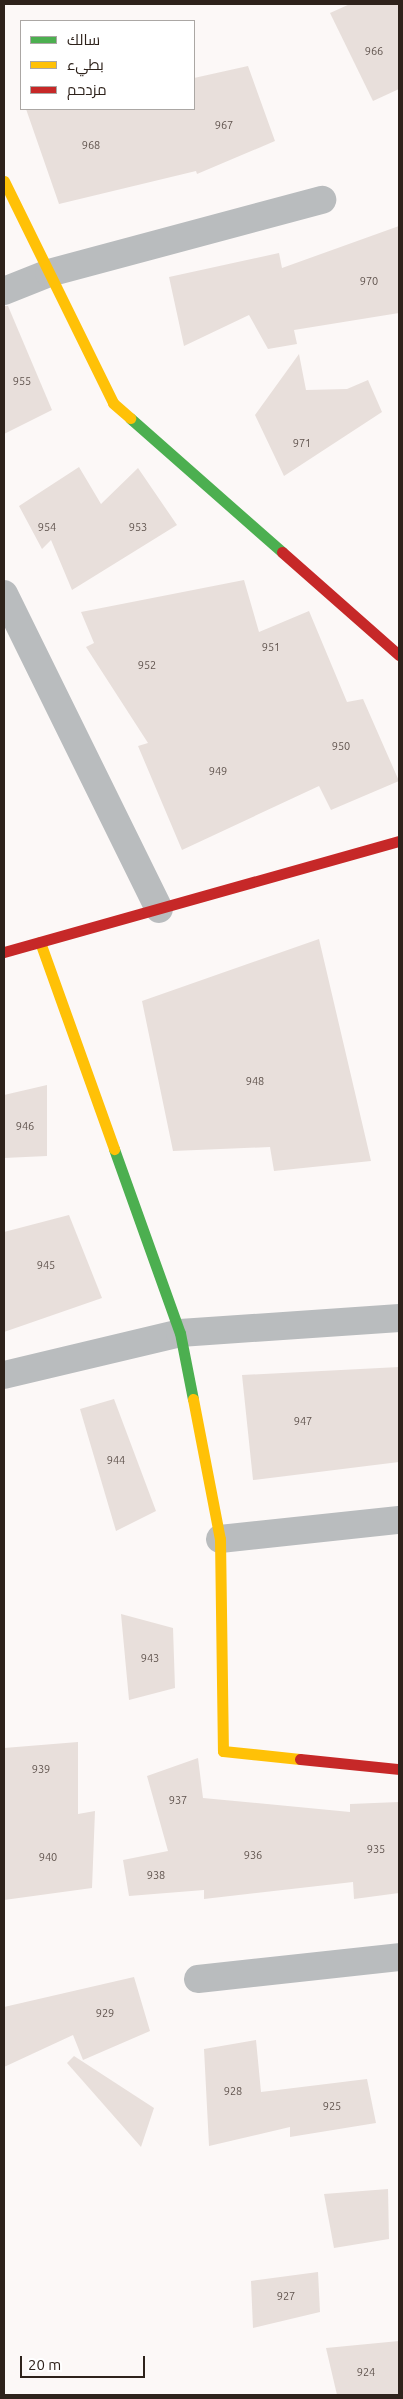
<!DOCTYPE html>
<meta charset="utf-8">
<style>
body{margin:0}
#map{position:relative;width:403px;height:2399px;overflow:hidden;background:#fcf8f7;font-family:Ubuntu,Cairo,sans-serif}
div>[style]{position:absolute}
.building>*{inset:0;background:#e8dfdb}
.street>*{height:28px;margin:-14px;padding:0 14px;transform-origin:14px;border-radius:14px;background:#b9bcbe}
.fast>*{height:11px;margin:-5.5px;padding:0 5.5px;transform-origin:5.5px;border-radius:5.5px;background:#4caf50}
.slow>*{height:11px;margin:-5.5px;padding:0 5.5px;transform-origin:5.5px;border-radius:5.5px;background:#ffc107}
.jam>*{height:11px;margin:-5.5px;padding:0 5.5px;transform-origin:5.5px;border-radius:5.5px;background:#c62828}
span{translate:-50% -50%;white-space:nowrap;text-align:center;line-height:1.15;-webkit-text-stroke:4px #fff;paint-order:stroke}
.number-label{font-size:11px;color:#60544e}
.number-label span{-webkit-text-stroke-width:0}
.frame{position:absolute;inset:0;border:5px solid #2e221b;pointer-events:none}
.legend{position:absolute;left:20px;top:20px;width:175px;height:90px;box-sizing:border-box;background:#fff;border:1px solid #aba7a4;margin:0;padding:6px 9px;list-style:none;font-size:15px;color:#2e221b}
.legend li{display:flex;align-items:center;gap:10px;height:25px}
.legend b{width:25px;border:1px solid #aba7a4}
.scale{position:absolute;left:20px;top:2356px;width:125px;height:22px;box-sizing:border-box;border:2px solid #2e221b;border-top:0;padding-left:6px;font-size:15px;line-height:18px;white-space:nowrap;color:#2e221b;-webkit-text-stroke:4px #fff;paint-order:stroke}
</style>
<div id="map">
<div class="building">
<div style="clip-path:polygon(350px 4px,399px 4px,399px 89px,373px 101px,330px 13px)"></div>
<div style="clip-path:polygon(248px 66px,275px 141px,197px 174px,196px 171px,59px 204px,26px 109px,194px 109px,194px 78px)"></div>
<div style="clip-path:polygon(399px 226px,399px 313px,294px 330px,297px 344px,268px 349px,249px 315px,184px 346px,169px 277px,279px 253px,282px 268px)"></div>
<div style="clip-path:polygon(4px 306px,8px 306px,52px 410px,4px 434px)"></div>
<div style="clip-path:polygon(299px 354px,306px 390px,347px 389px,368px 380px,382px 412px,284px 476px,255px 415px)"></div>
<div style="clip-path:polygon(79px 467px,101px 504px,138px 468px,177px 525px,72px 590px,51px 540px,42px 549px,19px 506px)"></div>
<div style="clip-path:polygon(244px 580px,259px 632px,309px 611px,347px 702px,363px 699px,399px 781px,331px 810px,319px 786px,182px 850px,138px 746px,148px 743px,86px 647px,94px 643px,81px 612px)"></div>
<div style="clip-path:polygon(319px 939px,371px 1161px,274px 1171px,270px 1147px,173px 1151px,142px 1001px)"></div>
<div style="clip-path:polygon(47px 1085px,47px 1156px,4px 1158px,4px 1095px)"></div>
<div style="clip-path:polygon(69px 1215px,102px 1298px,4px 1332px,4px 1232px)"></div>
<div style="clip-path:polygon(399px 1367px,399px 1462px,253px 1480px,242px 1375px)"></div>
<div style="clip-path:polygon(114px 1399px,156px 1511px,116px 1531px,80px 1409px)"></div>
<div style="clip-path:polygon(121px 1614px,173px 1628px,175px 1688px,129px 1700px)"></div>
<div style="clip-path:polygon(78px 1742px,78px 1814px,95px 1811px,92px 1888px,4px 1900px,4px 1748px)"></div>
<div style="clip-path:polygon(198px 1758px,203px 1798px,350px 1812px,350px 1804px,399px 1802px,399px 1893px,354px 1899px,353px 1882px,204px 1899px,204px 1890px,129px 1896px,123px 1860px,168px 1851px,147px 1776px)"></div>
<div style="clip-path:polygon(134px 1977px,150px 2031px,83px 2060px,73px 2035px,4px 2067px,4px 2007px)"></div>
<div style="clip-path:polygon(256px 2040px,261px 2092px,367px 2079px,376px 2123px,290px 2137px,290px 2127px,209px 2146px,204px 2049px)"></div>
<div style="clip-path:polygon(74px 2056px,154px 2108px,141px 2147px,67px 2063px)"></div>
<div style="clip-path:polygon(388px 2189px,389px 2239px,334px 2248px,324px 2194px)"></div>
<div style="clip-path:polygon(318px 2272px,320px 2312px,253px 2328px,251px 2281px)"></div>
<div style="clip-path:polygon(399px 2341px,399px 2395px,337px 2395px,326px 2348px)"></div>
</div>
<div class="street">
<div style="left:4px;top:291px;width:48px;rotate:-21.8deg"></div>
<div style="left:49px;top:273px;width:283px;rotate:-15deg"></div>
<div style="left:4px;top:594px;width:351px;rotate:63.8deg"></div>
<div style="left:4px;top:1375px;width:181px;rotate:-13.4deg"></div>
<div style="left:180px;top:1333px;width:220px;rotate:-3.9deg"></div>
<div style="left:220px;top:1539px;width:180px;rotate:-6.1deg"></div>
<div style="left:198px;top:1979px;width:202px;rotate:-6.2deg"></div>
</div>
<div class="fast">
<div style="left:130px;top:418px;width:203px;rotate:41.4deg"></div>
<div style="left:114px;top:1149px;width:195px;rotate:70.3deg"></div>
<div style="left:180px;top:1333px;width:67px;rotate:78.9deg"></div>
</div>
<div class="slow">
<div style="left:4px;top:181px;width:247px;rotate:63.8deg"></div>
<div style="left:113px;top:403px;width:23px;rotate:41deg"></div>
<div style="left:40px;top:942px;width:220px;rotate:70.3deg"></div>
<div style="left:193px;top:1399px;width:143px;rotate:79.1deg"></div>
<div style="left:220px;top:1539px;width:212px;rotate:89.2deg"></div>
<div style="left:223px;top:1751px;width:77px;rotate:5.9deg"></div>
</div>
<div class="jam">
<div style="left:282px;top:552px;width:156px;rotate:41.4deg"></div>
<div style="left:4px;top:952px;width:410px;rotate:-15.7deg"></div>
<div style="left:300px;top:1759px;width:100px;rotate:5.8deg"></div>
</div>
<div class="number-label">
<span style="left:374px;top:51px">966</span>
<span style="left:224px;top:125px">967</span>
<span style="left:91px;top:145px">968</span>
<span style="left:369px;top:281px">970</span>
<span style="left:22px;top:381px">955</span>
<span style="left:302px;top:443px">971</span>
<span style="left:47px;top:527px">954</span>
<span style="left:138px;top:527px">953</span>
<span style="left:271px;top:647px">951</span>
<span style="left:147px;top:665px">952</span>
<span style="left:341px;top:746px">950</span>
<span style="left:218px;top:771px">949</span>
<span style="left:255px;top:1081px">948</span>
<span style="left:25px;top:1126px">946</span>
<span style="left:46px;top:1265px">945</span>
<span style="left:303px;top:1421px">947</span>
<span style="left:116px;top:1460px">944</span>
<span style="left:150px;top:1658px">943</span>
<span style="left:41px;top:1769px">939</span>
<span style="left:178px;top:1800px">937</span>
<span style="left:376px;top:1849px">935</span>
<span style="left:253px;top:1855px">936</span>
<span style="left:48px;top:1857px">940</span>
<span style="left:156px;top:1875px">938</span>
<span style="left:105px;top:2013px">929</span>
<span style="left:233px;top:2091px">928</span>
<span style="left:332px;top:2106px">925</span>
<span style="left:286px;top:2296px">927</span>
<span style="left:366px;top:2372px">924</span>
</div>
<div class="frame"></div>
<ul class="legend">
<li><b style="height:6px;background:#4caf50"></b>سالك</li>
<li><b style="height:6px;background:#ffc107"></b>بطيء</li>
<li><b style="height:6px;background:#c62828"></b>مزدحم</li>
</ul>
<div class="scale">20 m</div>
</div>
